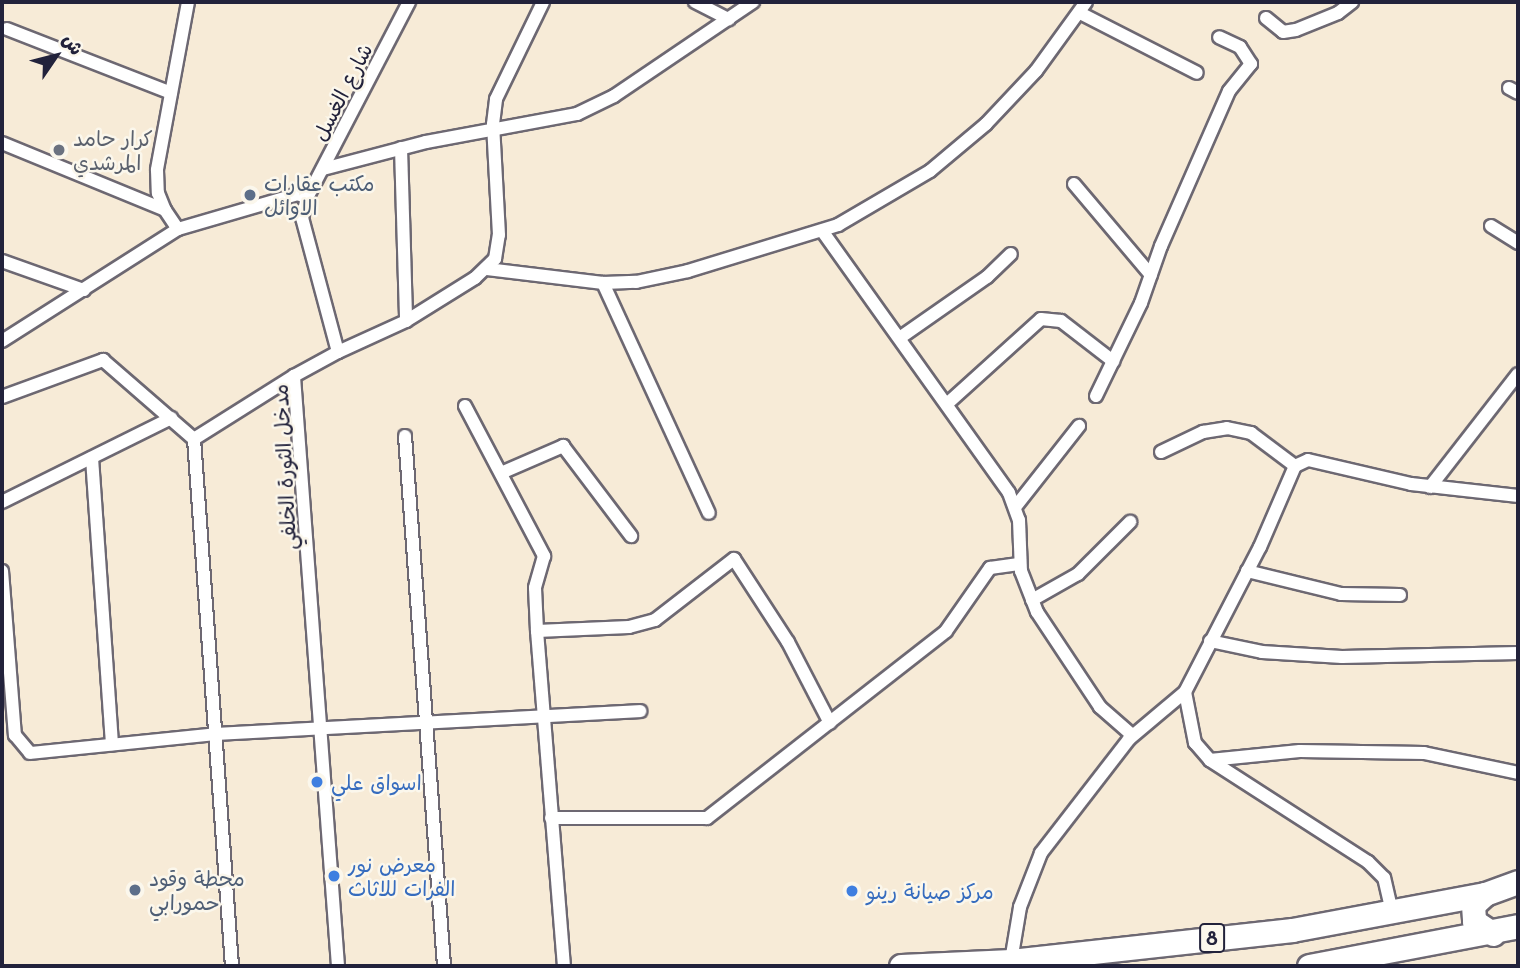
<!DOCTYPE html>
<meta charset="utf-8">
<style>
body{margin:0}
#map{position:relative;width:1520px;height:968px;overflow:hidden;background:#f7ebd7;font-family:Mali,"Playpen Sans Arabic",sans-serif}
div>[style]{position:absolute}
.roads{filter:drop-shadow(2px 0 #6d6872) drop-shadow(-2px 0 #6d6872) drop-shadow(0 2px #6d6872) drop-shadow(0 -2px #6d6872)}
.street>*{height:12px;margin:-6px;padding:0 6px;transform-origin:6px;border-radius:6px;background:#fff}
.highway>*{height:23px;margin:-11.5px;padding:0 11.5px;transform-origin:11.5px;border-radius:11.5px;background:#fff}
.dots>*{width:19px;height:19px;translate:-50% -50%;box-sizing:border-box;border:4px solid #fbf7ec;border-radius:50%}
span{translate:-50% -50%;white-space:nowrap;text-align:center;line-height:1.15;-webkit-text-stroke:5px #fbf7ec;paint-order:stroke}
.shield-label span{padding:2px 5px;background:#fbf7ec;border:2px solid;border-radius:5px;-webkit-text-stroke-width:0}
.shield-label{font-size:19px;color:#22223b;font-weight:700}
.street-label{font-size:21px;color:#22223b}
.worship-label{font-size:21px;color:#5b616d}
.left{translate:0 -50%;text-align:left}
.service-label{font-size:21px;color:#4e5e75}
.shop-label{font-size:21px;color:#366cbe}
.frame{position:absolute;inset:0;border:4px solid #22223b;pointer-events:none}
.north{position:absolute;left:21px;top:21px;width:70px;height:70px;-webkit-text-stroke:5px #fbf7ec;paint-order:stroke;rotate:55deg;font-size:19px;font-weight:700;line-height:28px;text-align:center;color:#22223b}
.north::after{content:'';display:block;margin:auto;width:24px;height:32px;background:#22223b;clip-path:polygon(50% 0,100% 100%,50% 72%,0 100%)}
</style>
<div id="map">
<div class="roads">
<div class="street">
<div style="left:188px;top:2px;width:171px;rotate:100.5deg"></div>
<div style="left:157px;top:170px;width:23px;rotate:88deg"></div>
<div style="left:158px;top:193px;width:18px;rotate:68deg"></div>
<div style="left:165px;top:210px;width:23px;rotate:56deg"></div>
<div style="left:178px;top:229px;width:125px;rotate:-16.3deg"></div>
<div style="left:298px;top:194px;width:10px;rotate:24deg"></div>
<div style="left:695px;top:2px;width:38px;rotate:27deg"></div>
<div style="left:1080px;top:13px;width:131px;rotate:27.1deg"></div>
<div style="left:1266px;top:18px;width:22px;rotate:39deg"></div>
<div style="left:1283px;top:32px;width:13px;rotate:-9deg"></div>
<div style="left:1296px;top:30px;width:45px;rotate:-22deg"></div>
<div style="left:1338px;top:13px;width:18px;rotate:-38deg"></div>
<div style="left:7px;top:29px;width:176px;rotate:21.3deg"></div>
<div style="left:1509px;top:88px;width:10px;rotate:29deg"></div>
<div style="left:2px;top:143px;width:176px;rotate:22.3deg"></div>
<div style="left:401px;top:148px;width:173px;rotate:88.3deg"></div>
<div style="left:323px;top:169px;width:106px;rotate:-14.7deg"></div>
<div style="left:426px;top:142px;width:154px;rotate:-10.5deg"></div>
<div style="left:577px;top:114px;width:41px;rotate:-25.9deg"></div>
<div style="left:614px;top:96px;width:168px;rotate:-34.1deg"></div>
<div style="left:1074px;top:184px;width:119px;rotate:49.8deg"></div>
<div style="left:1491px;top:226px;width:32px;rotate:32deg"></div>
<div style="left:823px;top:232px;width:320px;rotate:54.5deg"></div>
<div style="left:1009px;top:493px;width:29px;rotate:70deg"></div>
<div style="left:1019px;top:520px;width:51px;rotate:87.8deg"></div>
<div style="left:1021px;top:571px;width:44px;rotate:68.7deg"></div>
<div style="left:1037px;top:612px;width:114px;rotate:56.4deg"></div>
<div style="left:1100px;top:707px;width:43px;rotate:41.2deg"></div>
<div style="left:2px;top:261px;width:87px;rotate:19.5deg"></div>
<div style="left:487px;top:269px;width:117px;rotate:6.9deg"></div>
<div style="left:603px;top:283px;width:33px;rotate:-2deg"></div>
<div style="left:636px;top:282px;width:53px;rotate:-11.9deg"></div>
<div style="left:688px;top:271px;width:157px;rotate:-17deg"></div>
<div style="left:838px;top:225px;width:107px;rotate:-30.4deg"></div>
<div style="left:930px;top:171px;width:73px;rotate:-40deg"></div>
<div style="left:986px;top:124px;width:73px;rotate:-46.7deg"></div>
<div style="left:1036px;top:71px;width:85px;rotate:-54.1deg"></div>
<div style="left:603px;top:283px;width:253px;rotate:65.3deg"></div>
<div style="left:901px;top:337px;width:105px;rotate:-34.9deg"></div>
<div style="left:987px;top:277px;width:33px;rotate:-44deg"></div>
<div style="left:2px;top:341px;width:209px;rotate:-32.5deg"></div>
<div style="left:338px;top:352px;width:75px;rotate:-24.5deg"></div>
<div style="left:406px;top:321px;width:81px;rotate:-31.9deg"></div>
<div style="left:475px;top:278px;width:28px;rotate:-44deg"></div>
<div style="left:495px;top:259px;width:24px;rotate:-81deg"></div>
<div style="left:499px;top:235px;width:111px;rotate:-93.1deg"></div>
<div style="left:493px;top:124px;width:25px;rotate:-83deg"></div>
<div style="left:496px;top:99px;width:108px;rotate:-64.1deg"></div>
<div style="left:1096px;top:396px;width:103px;rotate:-64.2deg"></div>
<div style="left:1141px;top:303px;width:60px;rotate:-70.7deg"></div>
<div style="left:1161px;top:246px;width:169px;rotate:-66.3deg"></div>
<div style="left:1229px;top:91px;width:35px;rotate:-51deg"></div>
<div style="left:1251px;top:64px;width:20px;rotate:-123deg"></div>
<div style="left:1240px;top:47px;width:23px;rotate:-155deg"></div>
<div style="left:2px;top:397px;width:108px;rotate:-20.1deg"></div>
<div style="left:103px;top:360px;width:121px;rotate:41deg"></div>
<div style="left:194px;top:439px;width:528px;rotate:85.88deg"></div>
<div style="left:948px;top:403px;width:125px;rotate:-42.1deg"></div>
<div style="left:1041px;top:319px;width:20px;rotate:6deg"></div>
<div style="left:1061px;top:321px;width:66px;rotate:37.6deg"></div>
<div style="left:465px;top:406px;width:170px;rotate:62.2deg"></div>
<div style="left:544px;top:556px;width:33px;rotate:106deg"></div>
<div style="left:535px;top:588px;width:43px;rotate:87.3deg"></div>
<div style="left:537px;top:631px;width:336px;rotate:85.4deg"></div>
<div style="left:405px;top:436px;width:531px;rotate:85.79deg"></div>
<div style="left:194px;top:439px;width:118px;rotate:-32.2deg"></div>
<div style="left:1161px;top:452px;width:47px;rotate:-25.5deg"></div>
<div style="left:1203px;top:432px;width:24px;rotate:-9deg"></div>
<div style="left:1227px;top:428px;width:25px;rotate:12deg"></div>
<div style="left:1251px;top:433px;width:55px;rotate:36.9deg"></div>
<div style="left:92px;top:458px;width:287px;rotate:86deg"></div>
<div style="left:501px;top:473px;width:68px;rotate:-23.5deg"></div>
<div style="left:563px;top:446px;width:113px;rotate:52.9deg"></div>
<div style="left:1430px;top:487px;width:143px;rotate:-52.1deg"></div>
<div style="left:2px;top:502px;width:189px;rotate:-26.4deg"></div>
<div style="left:1016px;top:506px;width:102px;rotate:-51.8deg"></div>
<div style="left:2px;top:571px;width:165px;rotate:85.5deg"></div>
<div style="left:15px;top:735px;width:23px;rotate:50deg"></div>
<div style="left:30px;top:753px;width:188px;rotate:-5.8deg"></div>
<div style="left:217px;top:734px;width:424px;rotate:-3.1deg"></div>
<div style="left:1247px;top:571px;width:97px;rotate:13.7deg"></div>
<div style="left:1341px;top:594px;width:59px;rotate:1deg"></div>
<div style="left:1032px;top:600px;width:53px;rotate:-29.5deg"></div>
<div style="left:1078px;top:574px;width:74px;rotate:-45deg"></div>
<div style="left:537px;top:631px;width:92px;rotate:-2.5deg"></div>
<div style="left:629px;top:627px;width:27px;rotate:-15deg"></div>
<div style="left:655px;top:620px;width:100px;rotate:-37.7deg"></div>
<div style="left:734px;top:559px;width:99px;rotate:57deg"></div>
<div style="left:788px;top:642px;width:91px;rotate:62.6deg"></div>
<div style="left:1210px;top:641px;width:53px;rotate:11.9deg"></div>
<div style="left:1262px;top:652px;width:80px;rotate:3.6deg"></div>
<div style="left:1342px;top:657px;width:176px;rotate:-1.3deg"></div>
<div style="left:1210px;top:760px;width:90px;rotate:-5.7deg"></div>
<div style="left:1300px;top:751px;width:124px;rotate:0.9deg"></div>
<div style="left:1424px;top:753px;width:96px;rotate:12deg"></div>
<div style="left:551px;top:818px;width:156px"></div>
<div style="left:707px;top:818px;width:303px;rotate:-38deg"></div>
<div style="left:946px;top:631px;width:77px;rotate:-55.1deg"></div>
<div style="left:990px;top:568px;width:29px;rotate:-8deg"></div>
<div style="left:1392px;top:912px;width:35px;rotate:-103deg"></div>
<div style="left:1384px;top:878px;width:23px;rotate:-135deg"></div>
<div style="left:1368px;top:862px;width:188px;rotate:-147.2deg"></div>
<div style="left:1210px;top:760px;width:23px;rotate:-131deg"></div>
<div style="left:1195px;top:743px;width:52px;rotate:-101.1deg"></div>
<div style="left:1185px;top:692px;width:163px;rotate:-62.7deg"></div>
<div style="left:1260px;top:547px;width:88px;rotate:-66.6deg"></div>
<div style="left:1295px;top:466px;width:14px;rotate:-25deg"></div>
<div style="left:1308px;top:460px;width:106px;rotate:13.1deg"></div>
<div style="left:1411px;top:484px;width:108px;rotate:6.4deg"></div>
<div style="left:1011px;top:961px;width:55px;rotate:-80.5deg"></div>
<div style="left:1020px;top:907px;width:58px;rotate:-68.7deg"></div>
<div style="left:1041px;top:853px;width:144px;rotate:-52.3deg"></div>
<div style="left:1129px;top:739px;width:73px;rotate:-40deg"></div>
<div style="left:338px;top:966px;width:592px;rotate:-94.27deg"></div>
<div style="left:294px;top:376px;width:50px;rotate:-28.6deg"></div>
<div style="left:338px;top:352px;width:139px;rotate:-105deg"></div>
<div style="left:302px;top:218px;width:21px;rotate:-76deg"></div>
<div style="left:307px;top:198px;width:221px;rotate:-62.5deg"></div>
</div>
<div class="highway">
<div style="left:1485px;top:894px;width:16px;rotate:137deg"></div>
<div style="left:1473px;top:905px;width:16px;rotate:86deg"></div>
<div style="left:1474px;top:921px;width:23px;rotate:34deg"></div>
<div style="left:901px;top:966px;width:110px;rotate:-2.6deg"></div>
<div style="left:1011px;top:961px;width:283px;rotate:-6.3deg"></div>
<div style="left:1292px;top:930px;width:196px;rotate:-10.6deg"></div>
<div style="left:1485px;top:894px;width:35px;rotate:-20deg"></div>
<div style="left:1309px;top:966px;width:213px;rotate:-10.8deg"></div>
</div>
</div>
<div class="dots">
<div style="left:59px;top:150px;background:#6b7280"></div>
<div style="left:250px;top:195px;background:#5c6f8a"></div>
<div style="left:317px;top:782px;background:#3f7fe0"></div>
<div style="left:334px;top:876px;background:#3f7fe0"></div>
<div style="left:135px;top:890px;background:#5c6f8a"></div>
<div style="left:852px;top:891px;background:#3f7fe0"></div>
</div>
<div class="shield-label">
<span style="left:1212px;top:938px">8</span>
</div>
<div class="street-label">
<span style="left:342px;top:92px;rotate:-63deg">شارع الغسل</span>
<span style="left:284px;top:467px;rotate:-93deg">مدخل الثورة الخلفي</span>
</div>
<div class="worship-label">
<span class="left" style="left:73px;top:150px">كرار حامد<br>المرشدي</span>
</div>
<div class="service-label">
<span class="left" style="left:264px;top:195px">مكتب عقارات<br>الاوائل</span>
<span class="left" style="left:149px;top:890px">محطة وقود<br>حمورابي</span>
</div>
<div class="shop-label">
<span class="left" style="left:331px;top:782px">اسواق علي</span>
<span class="left" style="left:348px;top:876px">معرض نور<br>الفرات للاثاث</span>
<span class="left" style="left:866px;top:891px">مركز صيانة رينو</span>
</div>
<div class="frame"></div>
<div class="north">ش</div>
</div>
